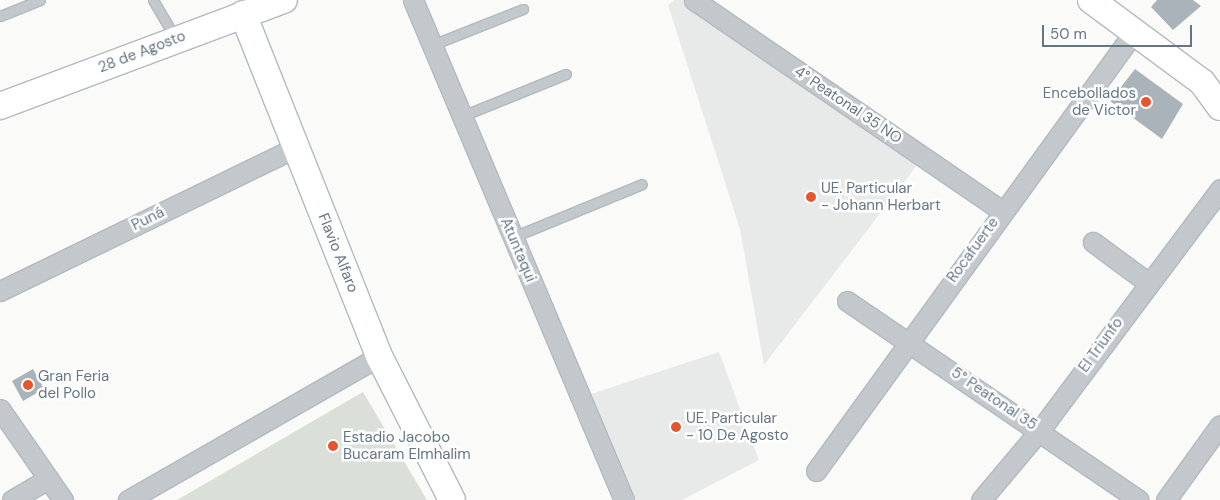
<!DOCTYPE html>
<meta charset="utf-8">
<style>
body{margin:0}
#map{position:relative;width:1220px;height:500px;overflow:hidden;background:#fafaf8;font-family:"DM Sans",sans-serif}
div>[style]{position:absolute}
.built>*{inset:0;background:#e8e9e9}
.green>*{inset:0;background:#dadfd7}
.building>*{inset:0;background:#aab3b9}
.roads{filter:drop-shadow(1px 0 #b3babf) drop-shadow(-1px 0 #b3babf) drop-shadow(0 1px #b3babf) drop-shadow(0 -1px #b3babf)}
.lane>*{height:9px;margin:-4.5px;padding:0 4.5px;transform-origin:4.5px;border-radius:4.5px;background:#c3c8cc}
.street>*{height:19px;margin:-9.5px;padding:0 9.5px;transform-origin:9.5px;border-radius:9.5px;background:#c3c8cc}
.secondary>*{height:26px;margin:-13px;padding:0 13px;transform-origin:13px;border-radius:13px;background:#fff}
.dots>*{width:14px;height:14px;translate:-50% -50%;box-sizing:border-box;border:2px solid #fff;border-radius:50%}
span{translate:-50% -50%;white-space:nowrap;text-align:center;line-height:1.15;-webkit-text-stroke:5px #fff;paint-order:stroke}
.street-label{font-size:15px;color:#657683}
.poi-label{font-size:15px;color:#657683}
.right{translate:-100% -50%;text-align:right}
.left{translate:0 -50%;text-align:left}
.scale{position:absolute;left:1042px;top:25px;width:150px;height:22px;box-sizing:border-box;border:2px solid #657683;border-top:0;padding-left:6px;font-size:15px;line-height:18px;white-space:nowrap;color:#657683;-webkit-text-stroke:4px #fff;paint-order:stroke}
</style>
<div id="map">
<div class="built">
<div style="clip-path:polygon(675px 0,683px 0,918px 164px,764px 365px,740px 229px,668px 5px)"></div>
<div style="clip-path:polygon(719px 352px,759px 460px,682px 500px,636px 500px,591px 394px)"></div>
</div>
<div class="green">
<div style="clip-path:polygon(363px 392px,427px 500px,177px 500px)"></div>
</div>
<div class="building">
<div style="clip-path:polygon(1157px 0,1193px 0,1201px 6px,1173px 30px,1151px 7px)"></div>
<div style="clip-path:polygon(1135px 69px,1183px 104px,1162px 139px,1110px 101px)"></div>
<div style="clip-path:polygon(33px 369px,44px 389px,23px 401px,12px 381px)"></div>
</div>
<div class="roads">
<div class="lane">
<div style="left:153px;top:0;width:45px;rotate:59.5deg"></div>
<div style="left:0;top:16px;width:43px;rotate:-21.8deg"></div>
<div style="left:432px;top:45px;width:98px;rotate:-21.6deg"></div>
<div style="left:462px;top:116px;width:112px;rotate:-22deg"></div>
<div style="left:513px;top:237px;width:139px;rotate:-22.3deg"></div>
</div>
<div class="street">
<div style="left:413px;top:0;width:543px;rotate:67.12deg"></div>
<div style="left:694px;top:0;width:373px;rotate:34.4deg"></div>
<div style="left:1093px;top:242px;width:67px;rotate:36.5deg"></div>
<div style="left:0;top:291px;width:329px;rotate:-25.9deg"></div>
<div style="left:847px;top:301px;width:353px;rotate:34.3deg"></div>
<div style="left:0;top:409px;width:111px;rotate:55.3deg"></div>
<div style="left:816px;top:471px;width:542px;rotate:-54.08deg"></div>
<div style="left:12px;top:500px;width:42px;rotate:-30.3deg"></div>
<div style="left:128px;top:500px;width:289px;rotate:-29.8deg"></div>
<div style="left:981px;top:500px;width:92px;rotate:-49.9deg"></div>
<div style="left:1040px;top:430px;width:301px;rotate:-53.2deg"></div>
<div style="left:1166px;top:500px;width:92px;rotate:-54.2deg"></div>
</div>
<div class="secondary">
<div style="left:1091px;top:0;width:138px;rotate:36.5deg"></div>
<div style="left:1202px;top:82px;width:31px;rotate:54deg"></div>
<div style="left:243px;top:14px;width:368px;rotate:68.3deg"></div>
<div style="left:379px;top:356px;width:161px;rotate:63.1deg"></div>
<div style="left:0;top:106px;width:303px;rotate:-20.5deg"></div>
</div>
</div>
<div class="dots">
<div style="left:1146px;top:102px;background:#e4572e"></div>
<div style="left:811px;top:197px;background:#e4572e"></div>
<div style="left:28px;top:385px;background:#e4572e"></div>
<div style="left:676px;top:427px;background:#e4572e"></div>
<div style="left:333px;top:446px;background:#e4572e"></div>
</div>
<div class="street-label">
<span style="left:142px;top:52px;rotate:-21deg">28 de Agosto</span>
<span style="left:848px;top:105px;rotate:34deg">4° Peatonal 35 NO</span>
<span style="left:148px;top:219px;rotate:-26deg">Puná</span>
<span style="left:518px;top:250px;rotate:67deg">Atuntaqui</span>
<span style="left:973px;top:250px;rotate:-54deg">Rocafuerte</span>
<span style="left:338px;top:253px;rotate:68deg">Flavio Alfaro</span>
<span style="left:1101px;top:345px;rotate:-54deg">El Triunfo</span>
<span style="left:994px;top:399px;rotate:34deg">5° Peatonal 35</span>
</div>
<div class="poi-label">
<span class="right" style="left:1136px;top:102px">Encebollados<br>de Victor</span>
<span class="left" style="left:821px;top:197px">UE. Particular<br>- Johann Herbart</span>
<span class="left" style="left:38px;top:385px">Gran Feria<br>del Pollo</span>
<span class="left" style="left:686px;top:427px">UE. Particular<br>- 10 De Agosto</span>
<span class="left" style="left:343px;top:446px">Estadio Jacobo<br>Bucaram Elmhalim</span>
</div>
<div class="scale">50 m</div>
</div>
